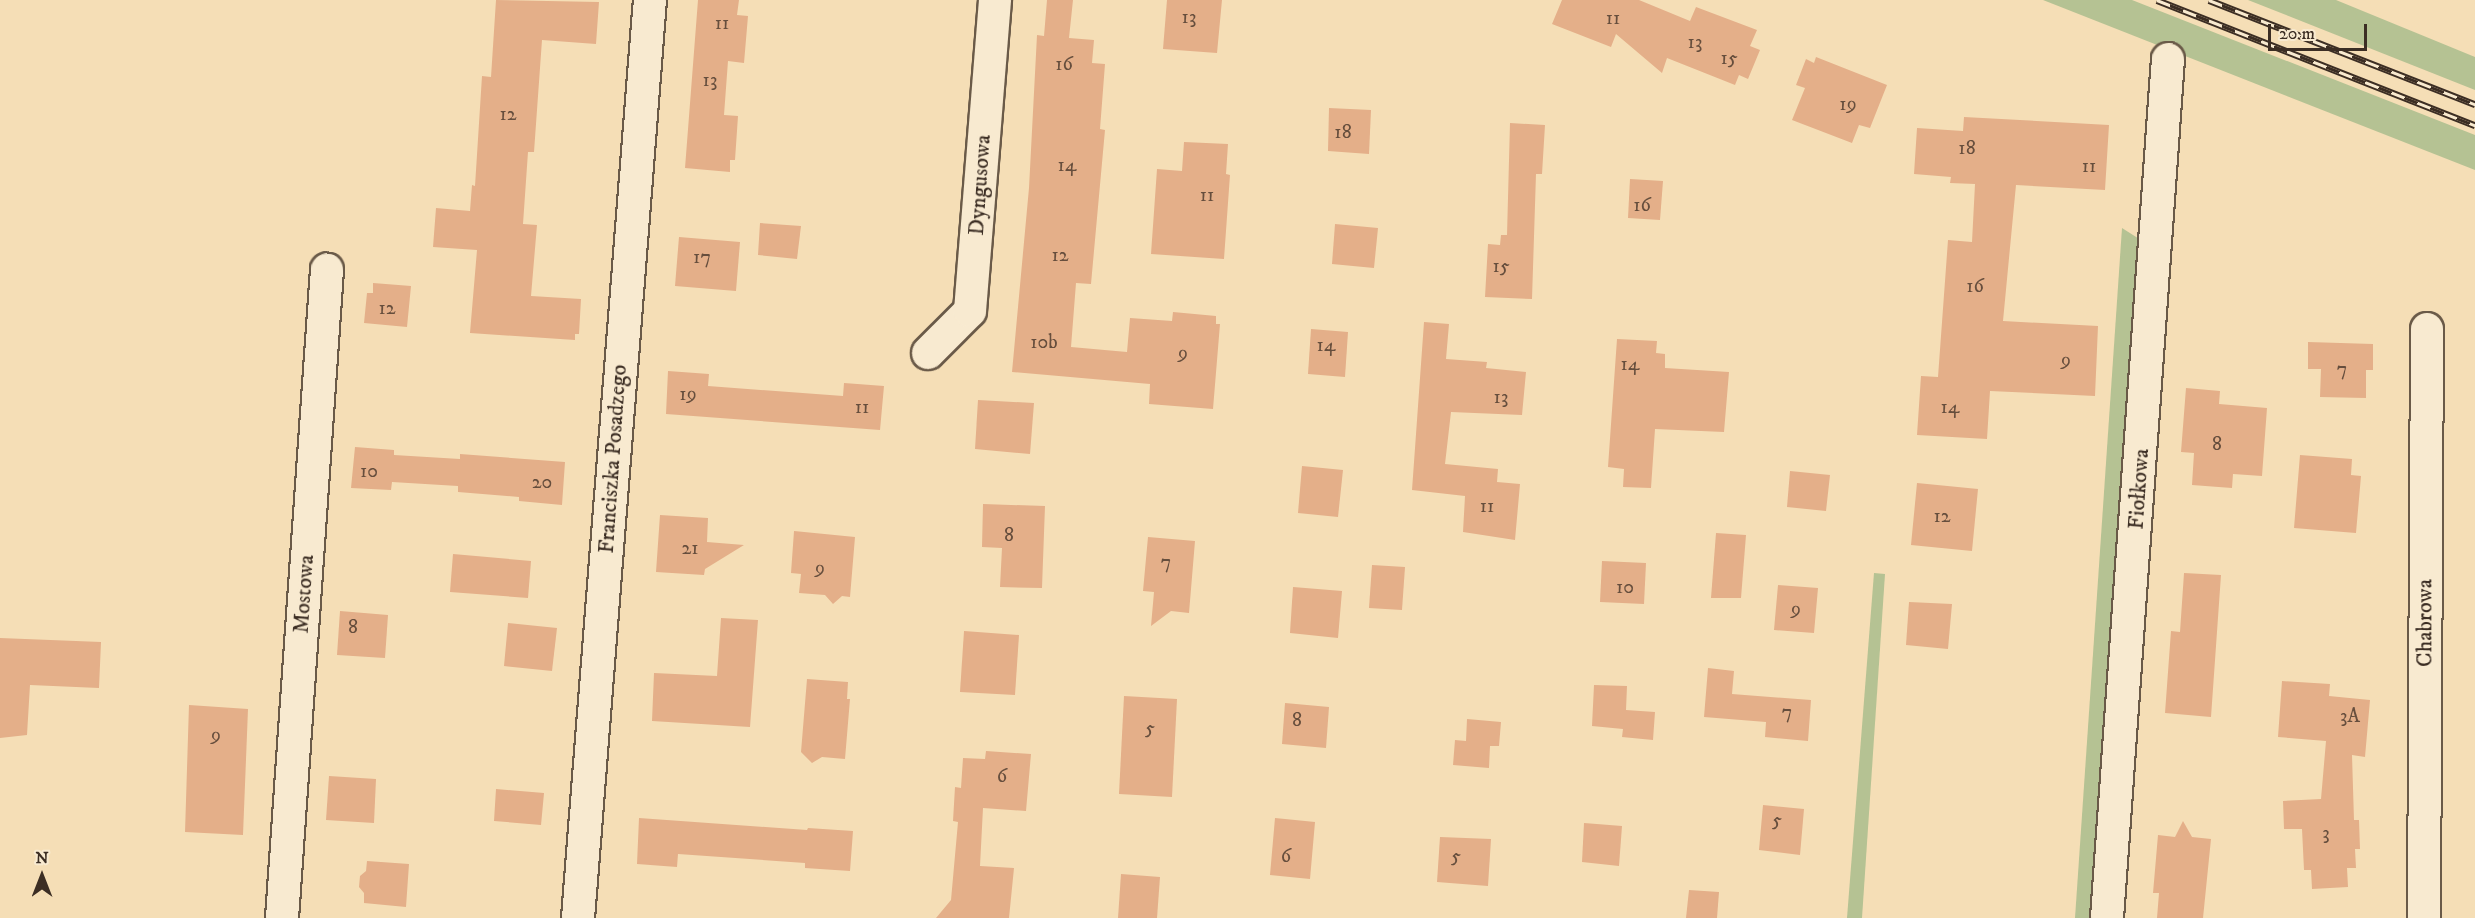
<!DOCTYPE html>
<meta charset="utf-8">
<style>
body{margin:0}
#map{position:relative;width:2475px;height:918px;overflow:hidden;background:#f5deb6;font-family:"IM FELL DW Pica",serif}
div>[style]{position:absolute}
.green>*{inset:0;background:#b5c293}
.building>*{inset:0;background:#e4af89}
.roads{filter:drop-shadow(2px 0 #6a5a48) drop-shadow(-2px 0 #6a5a48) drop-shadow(0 2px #6a5a48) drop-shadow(0 -2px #6a5a48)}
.minor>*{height:32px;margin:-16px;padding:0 16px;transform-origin:16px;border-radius:16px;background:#f8ead0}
.rail>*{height:7px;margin-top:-3.5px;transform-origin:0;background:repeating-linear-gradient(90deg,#f8ead0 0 14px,#3c2e24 0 28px);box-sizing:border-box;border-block:2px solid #3c2e24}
span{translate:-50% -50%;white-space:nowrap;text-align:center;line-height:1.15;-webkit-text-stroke:4.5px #f8ead0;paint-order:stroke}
.number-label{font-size:20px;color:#664e3d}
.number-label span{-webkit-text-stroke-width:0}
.street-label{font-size:22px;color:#3c2e24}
.north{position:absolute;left:12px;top:846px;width:60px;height:60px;-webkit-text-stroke:4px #f8ead0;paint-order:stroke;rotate:0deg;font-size:16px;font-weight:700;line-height:24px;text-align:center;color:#3c2e24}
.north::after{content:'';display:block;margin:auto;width:21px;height:27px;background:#3c2e24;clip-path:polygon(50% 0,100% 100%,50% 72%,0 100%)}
.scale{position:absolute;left:2268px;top:24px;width:99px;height:27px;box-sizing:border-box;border:3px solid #3c2e24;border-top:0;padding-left:8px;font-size:18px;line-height:21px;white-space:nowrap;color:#3c2e24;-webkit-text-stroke:4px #f8ead0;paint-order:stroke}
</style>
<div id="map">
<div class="green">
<div style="clip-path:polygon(2043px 0,2132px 0,2475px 135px,2475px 170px)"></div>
<div style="clip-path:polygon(2248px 0,2336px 0,2475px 57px,2475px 90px)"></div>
<div style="clip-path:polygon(2122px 228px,2144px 242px,2100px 918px,2075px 918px)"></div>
<div style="clip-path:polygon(1874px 573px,1885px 574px,1862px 918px,1847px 918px)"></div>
</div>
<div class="building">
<div style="clip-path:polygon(496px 0,599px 2px,596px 44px,542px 40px,534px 152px,528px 152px,523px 224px,537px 225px,531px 296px,581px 299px,579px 334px,575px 334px,575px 340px,470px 333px,477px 250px,433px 247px,436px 208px,470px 211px,472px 185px,475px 186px,482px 76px,491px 77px)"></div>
<div style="clip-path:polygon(698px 0,739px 0,737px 15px,748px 16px,744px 63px,728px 61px,724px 115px,738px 116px,735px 160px,730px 160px,730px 172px,685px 168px)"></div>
<div style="clip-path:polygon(1047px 0,1073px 0,1069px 38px,1094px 40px,1092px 63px,1105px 64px,1100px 129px,1105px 130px,1091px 284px,1076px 283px,1071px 347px,1127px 352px,1130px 318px,1172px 321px,1173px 312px,1216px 316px,1216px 324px,1220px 324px,1213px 409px,1149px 404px,1150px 384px,1012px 372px,1029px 188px,1037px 35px,1044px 36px)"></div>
<div style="clip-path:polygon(1167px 0,1222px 0,1217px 53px,1163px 49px)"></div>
<div style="clip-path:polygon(1562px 0,1639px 0,1690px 21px,1696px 7px,1757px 30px,1750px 46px,1760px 50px,1748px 79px,1739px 75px,1735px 85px,1667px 58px,1662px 73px,1616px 34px,1611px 47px,1552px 24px)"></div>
<div style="clip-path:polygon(1816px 57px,1887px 85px,1870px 128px,1859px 125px,1852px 143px,1792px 120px,1805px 88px,1796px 85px,1806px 59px,1814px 63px)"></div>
<div style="clip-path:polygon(1329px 108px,1371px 110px,1369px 154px,1328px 151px)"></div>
<div style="clip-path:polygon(1964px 117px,2109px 125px,2105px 190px,2016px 185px,2003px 321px,2098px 326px,2095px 396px,1990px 391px,1987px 439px,1917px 435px,1921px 376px,1938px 377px,1948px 240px,1972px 242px,1975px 184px,1950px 183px,1951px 177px,1914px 174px,1917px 128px,1963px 131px)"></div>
<div style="clip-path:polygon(1510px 123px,1545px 125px,1542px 174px,1536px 174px,1532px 299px,1485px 297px,1488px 244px,1500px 245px,1501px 235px,1507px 235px)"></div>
<div style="clip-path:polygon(1184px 142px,1228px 144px,1226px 174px,1230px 175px,1224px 259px,1151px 254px,1157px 169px,1182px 171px)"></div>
<div style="clip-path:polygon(1630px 179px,1663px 181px,1660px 220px,1628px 218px)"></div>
<div style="clip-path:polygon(760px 223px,801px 226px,797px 259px,758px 255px)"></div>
<div style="clip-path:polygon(1335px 224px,1378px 228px,1374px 268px,1332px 264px)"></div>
<div style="clip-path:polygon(679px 237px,740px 242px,736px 291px,675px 286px)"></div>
<div style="clip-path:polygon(373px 283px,411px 286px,407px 327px,364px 323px,367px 293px,373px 293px)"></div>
<div style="clip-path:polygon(1424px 322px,1449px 324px,1446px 359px,1487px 362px,1486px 368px,1526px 372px,1522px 415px,1451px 412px,1445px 464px,1498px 469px,1497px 482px,1520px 484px,1515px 540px,1463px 532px,1465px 496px,1412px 490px)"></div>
<div style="clip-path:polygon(1311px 329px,1348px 332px,1345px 377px,1308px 374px)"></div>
<div style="clip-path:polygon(1617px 339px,1657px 341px,1656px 353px,1665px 354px,1665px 368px,1729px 372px,1724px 432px,1655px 429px,1651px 488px,1623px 487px,1624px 469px,1608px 467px)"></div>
<div style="clip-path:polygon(2308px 342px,2373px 344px,2373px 370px,2366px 370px,2366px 398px,2320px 397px,2321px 369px,2308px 369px)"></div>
<div style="clip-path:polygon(668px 371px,709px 374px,708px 386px,843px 396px,844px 383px,884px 386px,880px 430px,666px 414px)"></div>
<div style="clip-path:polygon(2186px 388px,2220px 391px,2219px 404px,2267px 408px,2262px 476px,2233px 474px,2232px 488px,2192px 485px,2194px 453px,2181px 452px)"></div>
<div style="clip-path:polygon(978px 400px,1034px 403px,1030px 454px,975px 449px)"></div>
<div style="clip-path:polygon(355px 447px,394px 450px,394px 455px,460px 459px,460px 454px,565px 462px,562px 505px,519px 501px,519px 497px,458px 492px,458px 486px,392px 482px,391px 490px,351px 488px)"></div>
<div style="clip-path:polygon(2300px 455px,2352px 459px,2351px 475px,2361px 476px,2356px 533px,2294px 528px)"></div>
<div style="clip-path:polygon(1302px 466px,1343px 470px,1338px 517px,1298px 513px)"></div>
<div style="clip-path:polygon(1790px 471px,1830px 475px,1826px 511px,1787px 507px)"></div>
<div style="clip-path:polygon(1917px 483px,1978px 489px,1972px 551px,1911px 545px)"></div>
<div style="clip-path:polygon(983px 504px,1045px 506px,1042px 588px,1000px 587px,1002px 548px,982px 547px)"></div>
<div style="clip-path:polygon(660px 515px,708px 518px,707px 542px,744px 545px,705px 569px,704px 575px,656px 572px)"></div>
<div style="clip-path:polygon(794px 531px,855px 537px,850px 597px,842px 596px,833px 604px,825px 595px,799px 593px,801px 574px,791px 573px)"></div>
<div style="clip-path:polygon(1716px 533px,1746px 535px,1741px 598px,1711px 598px)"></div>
<div style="clip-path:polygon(1148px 537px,1195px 541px,1189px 613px,1171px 611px,1151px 626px,1154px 592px,1143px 591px)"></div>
<div style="clip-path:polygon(453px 554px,531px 561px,528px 598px,450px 592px)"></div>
<div style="clip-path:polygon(1602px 561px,1646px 563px,1644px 604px,1600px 602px)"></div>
<div style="clip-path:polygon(1372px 565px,1405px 567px,1402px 610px,1369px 608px)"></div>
<div style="clip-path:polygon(2184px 573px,2221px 575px,2211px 717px,2165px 713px,2171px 631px,2180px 632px)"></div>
<div style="clip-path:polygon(1778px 585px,1818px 588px,1814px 633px,1774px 630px)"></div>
<div style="clip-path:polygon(1293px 587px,1342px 591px,1338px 638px,1290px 633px)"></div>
<div style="clip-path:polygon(1909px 602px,1952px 604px,1948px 649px,1906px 645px)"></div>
<div style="clip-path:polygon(340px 611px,388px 615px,385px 658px,337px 655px)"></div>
<div style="clip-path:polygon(721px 618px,758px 620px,750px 727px,652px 721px,654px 673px,717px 676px)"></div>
<div style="clip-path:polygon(508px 623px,557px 628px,552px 671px,504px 666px)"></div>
<div style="clip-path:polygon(964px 631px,1019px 635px,1015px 695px,960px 692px)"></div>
<div style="clip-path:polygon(0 638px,101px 642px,99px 688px,30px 685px,27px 735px,0 738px)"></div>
<div style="clip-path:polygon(1708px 668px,1734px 671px,1732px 694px,1811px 700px,1808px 741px,1765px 737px,1766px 722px,1704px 717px)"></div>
<div style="clip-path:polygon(807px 679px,848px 682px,847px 699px,850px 699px,845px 759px,822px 757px,812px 763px,801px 752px)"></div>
<div style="clip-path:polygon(2282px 681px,2330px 684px,2329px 696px,2370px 700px,2365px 757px,2352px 755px,2354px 820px,2359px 820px,2360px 849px,2355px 849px,2356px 868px,2347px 868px,2348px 887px,2312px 889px,2311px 870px,2304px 870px,2302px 829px,2284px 829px,2283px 801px,2321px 799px,2326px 741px,2278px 737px)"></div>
<div style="clip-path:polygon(1594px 685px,1627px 686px,1626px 710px,1655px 712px,1653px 740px,1622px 737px,1623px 729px,1592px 726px)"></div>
<div style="clip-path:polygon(1124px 696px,1177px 699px,1172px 797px,1119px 794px)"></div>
<div style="clip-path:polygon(1285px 703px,1329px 707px,1326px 748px,1282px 744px)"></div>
<div style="clip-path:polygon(189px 705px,248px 709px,243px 835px,185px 832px)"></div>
<div style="clip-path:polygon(1467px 719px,1501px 722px,1499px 746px,1490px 746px,1489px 768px,1453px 765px,1455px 740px,1466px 741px)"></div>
<div style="clip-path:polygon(986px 751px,1031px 754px,1026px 811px,983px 808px,980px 866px,1014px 868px,1009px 918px,936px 918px,951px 900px,958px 822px,953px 821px,955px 787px,961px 788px,963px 758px,985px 759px)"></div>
<div style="clip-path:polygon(329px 776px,376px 779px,374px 823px,326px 820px)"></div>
<div style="clip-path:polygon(496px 789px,544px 793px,541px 825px,494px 821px)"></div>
<div style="clip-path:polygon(1763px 805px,1804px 809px,1800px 855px,1759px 850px)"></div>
<div style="clip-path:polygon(639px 818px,807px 830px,808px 828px,853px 831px,850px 871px,805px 868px,805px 863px,678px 854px,677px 867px,637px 864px)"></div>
<div style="clip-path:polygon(1275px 818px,1315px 822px,1310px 879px,1270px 875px)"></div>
<div style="clip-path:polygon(2183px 821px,2192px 837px,2211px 839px,2203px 918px,2157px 918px,2159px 893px,2153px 893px,2158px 835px,2175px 837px)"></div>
<div style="clip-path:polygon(1584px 823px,1622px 826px,1619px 866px,1582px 862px)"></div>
<div style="clip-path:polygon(1440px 837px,1491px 839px,1488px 886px,1437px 882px)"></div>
<div style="clip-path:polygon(367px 861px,409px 864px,406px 907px,364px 903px,364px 893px,359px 887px,360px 876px,366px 871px)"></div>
<div style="clip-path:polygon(1121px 874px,1160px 877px,1157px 918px,1118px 918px)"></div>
<div style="clip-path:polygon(1689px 890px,1719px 892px,1717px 918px,1686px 918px)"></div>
</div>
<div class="roads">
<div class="minor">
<div style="left:928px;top:353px;width:59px;rotate:-45deg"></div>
<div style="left:970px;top:311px;width:312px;rotate:-85.4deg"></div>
<div style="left:282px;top:918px;width:650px;rotate:-86.03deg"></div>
<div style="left:578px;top:918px;width:921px;rotate:-85.52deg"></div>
<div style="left:2107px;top:918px;width:861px;rotate:-85.94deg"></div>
<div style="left:2424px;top:918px;width:589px;rotate:-89.71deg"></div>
</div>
</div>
<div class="rail">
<div style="left:2157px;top:0;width:342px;rotate:21.5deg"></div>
<div style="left:2209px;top:0;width:286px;rotate:21.4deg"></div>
</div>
<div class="number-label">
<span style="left:1189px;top:17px">13</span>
<span style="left:1613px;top:18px">11</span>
<span style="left:722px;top:23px">11</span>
<span style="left:1695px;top:42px">13</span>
<span style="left:1729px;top:58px">15</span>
<span style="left:1064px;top:64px">16</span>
<span style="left:710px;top:80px">13</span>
<span style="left:1848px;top:104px">19</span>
<span style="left:508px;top:114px">12</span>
<span style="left:1343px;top:132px">18</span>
<span style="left:1967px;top:148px">18</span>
<span style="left:1067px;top:165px">14</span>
<span style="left:2089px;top:166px">11</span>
<span style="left:1207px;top:195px">11</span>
<span style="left:1642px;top:205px">16</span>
<span style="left:1060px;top:255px">12</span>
<span style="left:702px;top:257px">17</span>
<span style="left:1501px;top:266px">15</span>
<span style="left:1975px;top:286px">16</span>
<span style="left:387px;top:308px">12</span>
<span style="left:1044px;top:342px">10b</span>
<span style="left:1326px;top:345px">14</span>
<span style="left:1183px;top:353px">9</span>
<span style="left:2066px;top:360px">9</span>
<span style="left:1630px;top:364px">14</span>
<span style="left:2342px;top:369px">7</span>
<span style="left:688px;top:394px">19</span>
<span style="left:1501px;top:397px">13</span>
<span style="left:862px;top:407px">11</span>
<span style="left:1950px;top:407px">14</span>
<span style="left:2217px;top:444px">8</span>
<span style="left:369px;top:471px">10</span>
<span style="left:542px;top:482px">20</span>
<span style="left:1487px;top:506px">11</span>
<span style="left:1942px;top:516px">12</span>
<span style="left:1009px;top:535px">8</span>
<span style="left:690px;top:548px">21</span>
<span style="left:1166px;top:562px">7</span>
<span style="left:820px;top:568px">9</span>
<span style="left:1625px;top:587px">10</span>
<span style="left:1796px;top:609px">9</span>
<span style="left:353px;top:627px">8</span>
<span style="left:1787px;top:712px">7</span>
<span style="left:2350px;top:716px">3A</span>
<span style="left:1297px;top:720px">8</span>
<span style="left:1150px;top:728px">5</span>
<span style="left:216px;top:735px">9</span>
<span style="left:1002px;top:776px">6</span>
<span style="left:1777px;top:820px">5</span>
<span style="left:2326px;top:833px">3</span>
<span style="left:1286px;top:856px">6</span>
<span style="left:1456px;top:856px">5</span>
</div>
<div class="street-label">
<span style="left:980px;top:185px;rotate:-86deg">Dyngusowa</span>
<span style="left:613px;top:459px;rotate:-86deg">Franciszka Posadzego</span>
<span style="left:2139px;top:489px;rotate:-86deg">Fiołkowa</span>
<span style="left:304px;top:594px;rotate:-86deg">Mostowa</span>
<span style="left:2425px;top:623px;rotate:-90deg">Chabrowa</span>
</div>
<div class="north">N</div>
<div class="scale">20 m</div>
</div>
